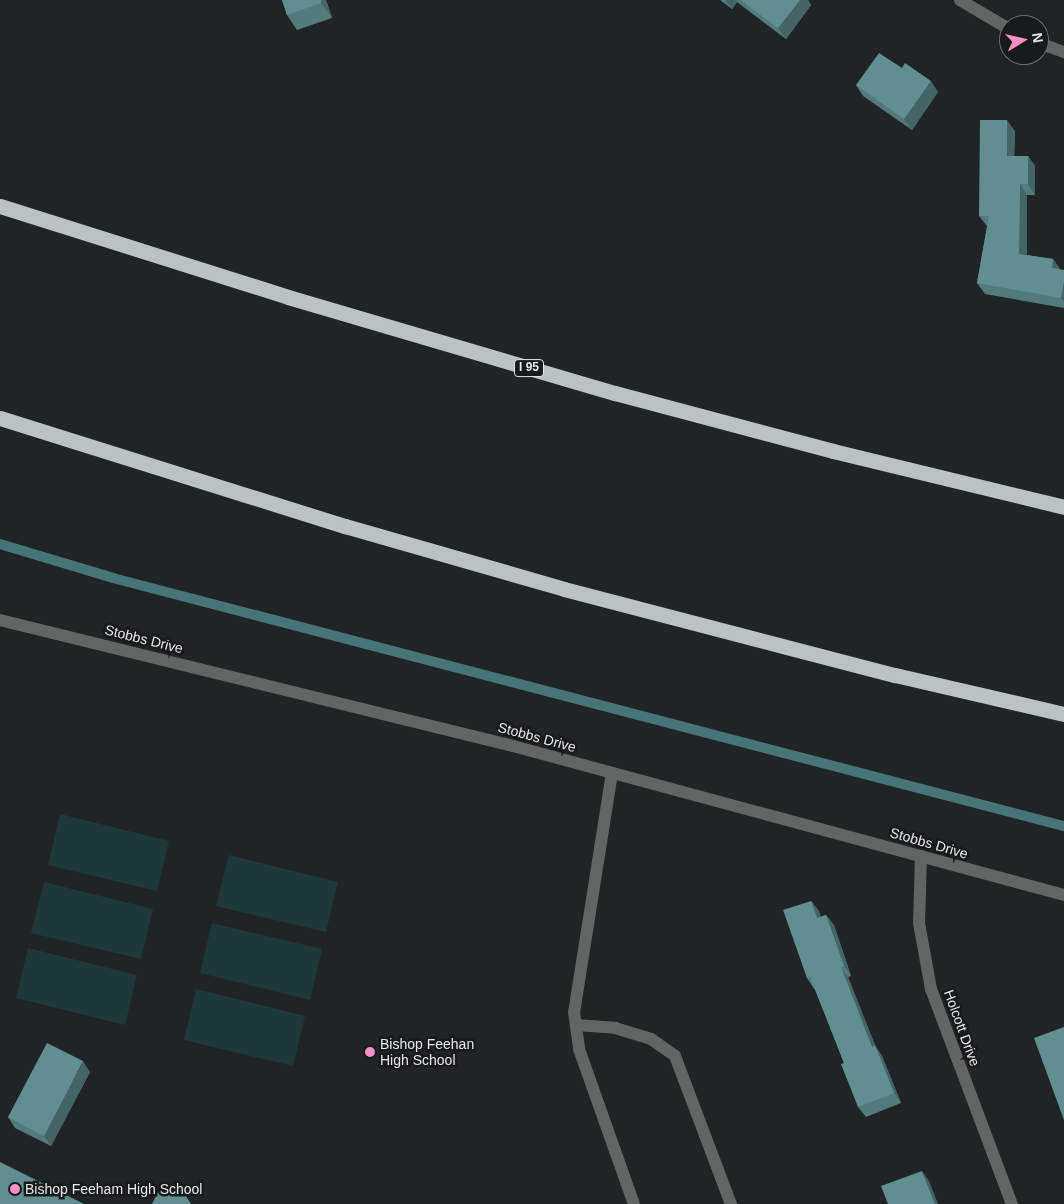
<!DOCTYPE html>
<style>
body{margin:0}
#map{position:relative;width:1064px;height:1204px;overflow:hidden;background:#202424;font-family:Arial,sans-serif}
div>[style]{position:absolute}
.green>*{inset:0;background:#1e3839}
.stream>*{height:10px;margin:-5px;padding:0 5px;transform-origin:5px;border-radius:5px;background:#477577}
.minor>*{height:12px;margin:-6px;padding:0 6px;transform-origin:6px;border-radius:6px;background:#636565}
.highway>*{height:15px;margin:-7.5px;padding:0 7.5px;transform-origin:7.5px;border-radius:7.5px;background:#bcc1c1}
.wall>*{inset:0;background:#537b7d}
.shaded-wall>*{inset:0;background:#446466}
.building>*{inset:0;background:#618f91}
.dots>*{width:14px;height:14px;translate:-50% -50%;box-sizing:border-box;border:2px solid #171b1b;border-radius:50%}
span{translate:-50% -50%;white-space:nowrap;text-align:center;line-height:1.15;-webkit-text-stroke:5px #171b1b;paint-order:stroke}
.shield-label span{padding:1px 4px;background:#171b1b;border:1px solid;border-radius:4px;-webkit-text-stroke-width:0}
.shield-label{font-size:12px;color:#e5e8e8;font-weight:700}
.street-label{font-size:14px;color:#e5e8e8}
.poi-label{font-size:14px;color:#e5e8e8}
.left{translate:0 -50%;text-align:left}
.north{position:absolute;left:999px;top:15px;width:50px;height:50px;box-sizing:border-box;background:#171b1b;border:1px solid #696d6d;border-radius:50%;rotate:81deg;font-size:14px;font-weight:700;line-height:20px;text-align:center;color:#e5e8e8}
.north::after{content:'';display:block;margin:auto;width:18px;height:22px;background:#fb8fc5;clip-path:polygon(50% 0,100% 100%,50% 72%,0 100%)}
</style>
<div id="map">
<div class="green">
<div style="clip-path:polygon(60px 814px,169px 841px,157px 891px,48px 865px)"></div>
<div style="clip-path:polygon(229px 855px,338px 882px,326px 932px,216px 906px)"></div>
<div style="clip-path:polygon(44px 882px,153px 909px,141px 959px,31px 933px)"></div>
<div style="clip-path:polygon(212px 923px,322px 949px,310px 1000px,200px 973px)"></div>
<div style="clip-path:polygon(28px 948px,137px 975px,125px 1025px,16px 998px)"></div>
<div style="clip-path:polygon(196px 989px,305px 1016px,293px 1066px,184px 1040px)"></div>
</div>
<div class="stream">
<div style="left:0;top:544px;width:118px;rotate:16.7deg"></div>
<div style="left:113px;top:578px;width:983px;rotate:14.62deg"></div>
</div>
<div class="minor">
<div style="left:960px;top:0;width:57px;rotate:30.6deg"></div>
<div style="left:1039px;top:43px;width:27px;rotate:20deg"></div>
<div style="left:0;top:620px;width:528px;rotate:13.8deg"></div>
<div style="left:513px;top:746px;width:571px;rotate:15.13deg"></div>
<div style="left:612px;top:773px;width:242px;rotate:99deg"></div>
<div style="left:574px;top:1012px;width:37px;rotate:82deg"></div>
<div style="left:579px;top:1049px;width:164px;rotate:70.5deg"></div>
<div style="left:921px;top:856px;width:67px;rotate:91.7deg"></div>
<div style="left:919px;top:923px;width:67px;rotate:79.7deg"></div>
<div style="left:931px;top:989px;width:230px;rotate:69.4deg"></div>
<div style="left:576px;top:1025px;width:39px;rotate:4deg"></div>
<div style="left:615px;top:1028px;width:38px;rotate:17deg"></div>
<div style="left:651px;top:1039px;width:29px;rotate:35deg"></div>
<div style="left:675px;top:1056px;width:158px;rotate:69.3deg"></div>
</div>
<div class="highway">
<div style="left:0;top:206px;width:302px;rotate:17.5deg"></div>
<div style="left:288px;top:297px;width:341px;rotate:16.4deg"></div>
<div style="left:615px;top:393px;width:226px;rotate:14.9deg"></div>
<div style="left:833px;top:451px;width:238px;rotate:13.6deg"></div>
<div style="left:0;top:418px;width:362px;rotate:17.4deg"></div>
<div style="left:345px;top:526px;width:228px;rotate:16deg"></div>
<div style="left:564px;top:589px;width:342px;rotate:14.6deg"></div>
<div style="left:895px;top:675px;width:173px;rotate:13deg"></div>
</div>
<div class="wall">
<div style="clip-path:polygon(282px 0,326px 0,332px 18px,297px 30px,287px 15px)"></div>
<div style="clip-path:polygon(720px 0,808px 0,811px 5px,786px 39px,737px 2px,732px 9px)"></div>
<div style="clip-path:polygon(902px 68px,938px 92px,912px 130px,863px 96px,856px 85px)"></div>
<div style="clip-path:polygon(1015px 131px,1014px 156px,1028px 156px,1035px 166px,1035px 195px,1027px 195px,1027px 255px,1053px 259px,1060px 270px,1064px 270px,1064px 308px,985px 294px,977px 283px,987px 226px,979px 216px)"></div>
<div style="clip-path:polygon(811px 901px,819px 911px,820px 917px,826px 915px,834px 925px,851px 976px,848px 977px,875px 1046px,882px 1056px,901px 1103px,866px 1117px,858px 1107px,844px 1063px,815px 989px,814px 989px,807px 978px)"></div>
<div style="clip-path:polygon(90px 1072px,51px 1146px,15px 1128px,8px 1117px)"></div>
</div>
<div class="shaded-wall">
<div style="clip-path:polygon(321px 0,326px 0,332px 18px,321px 3px)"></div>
<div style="clip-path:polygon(725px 0,736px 0,737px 2px,732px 9px)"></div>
<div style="clip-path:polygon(800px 0,808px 0,811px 5px,786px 39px,778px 28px)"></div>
<div style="clip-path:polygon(931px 81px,938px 92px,912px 130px,904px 119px)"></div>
<div style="clip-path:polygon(1007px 120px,1015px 131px,1014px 166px,1007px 156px)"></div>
<div style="clip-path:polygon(1028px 156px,1035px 166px,1035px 195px,1028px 184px)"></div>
<div style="clip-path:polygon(1020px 184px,1027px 195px,1027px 264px,1019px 254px)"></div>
<div style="clip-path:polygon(1053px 259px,1061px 270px,1052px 268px)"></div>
<div style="clip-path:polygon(1064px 281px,1064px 302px,1061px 298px)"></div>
<div style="clip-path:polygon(811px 901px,819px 911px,824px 928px,817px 918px)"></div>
<div style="clip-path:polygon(826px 915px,834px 925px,851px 976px,844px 966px)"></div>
<div style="clip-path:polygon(841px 967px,848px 977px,880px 1057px,872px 1047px)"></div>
<div style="clip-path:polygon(875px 1045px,882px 1056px,901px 1103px,894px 1093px)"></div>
<div style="clip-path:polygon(83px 1061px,90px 1072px,51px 1146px,44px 1136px)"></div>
<div style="clip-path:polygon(922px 1171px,929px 1181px,938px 1204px,935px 1204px)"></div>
</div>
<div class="building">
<div style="clip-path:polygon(282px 0,321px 0,321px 3px,287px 15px)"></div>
<div style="clip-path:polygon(741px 0,800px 0,778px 28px)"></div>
<div style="clip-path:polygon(879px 53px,902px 68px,905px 63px,931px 81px,904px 119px,856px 85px)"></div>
<div style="clip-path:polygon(980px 120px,1007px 120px,1007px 156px,1028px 156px,1028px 184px,1020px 184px,1019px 254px,1053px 259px,1052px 268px,1064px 270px,1064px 281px,1061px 298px,977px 283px,989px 216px,979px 216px)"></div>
<div style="clip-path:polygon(811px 901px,817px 918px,826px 915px,844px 966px,841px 967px,872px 1047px,875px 1045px,894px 1093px,858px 1107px,841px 1064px,844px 1063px,810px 977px,807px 978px,783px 910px)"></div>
<div style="clip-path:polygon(1064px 1027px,1064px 1120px,1034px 1038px)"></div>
<div style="clip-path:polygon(47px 1043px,83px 1061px,44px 1136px,8px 1117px)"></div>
<div style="clip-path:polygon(0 1162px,84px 1204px,0 1204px)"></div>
<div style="clip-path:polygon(922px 1171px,935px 1204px,888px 1204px,881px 1186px)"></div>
<div style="clip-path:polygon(180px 1187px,191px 1204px,152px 1204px,159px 1190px)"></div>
</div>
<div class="dots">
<div style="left:370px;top:1052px;background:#fb8fc5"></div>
<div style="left:15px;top:1189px;background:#fb8fc5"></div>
</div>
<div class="shield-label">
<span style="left:529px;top:368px">I 95</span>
</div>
<div class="street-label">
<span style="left:144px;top:639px;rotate:14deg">Stobbs Drive</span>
<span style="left:537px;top:737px;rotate:15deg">Stobbs Drive</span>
<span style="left:929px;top:843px;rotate:16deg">Stobbs Drive</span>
<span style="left:962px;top:1028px;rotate:70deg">Holcott Drive</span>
</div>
<div class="poi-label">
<span class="left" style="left:380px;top:1052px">Bishop Feehan<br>High School</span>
<span class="left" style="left:25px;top:1189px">Bishop Feeham High School</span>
</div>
<div class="north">N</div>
</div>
